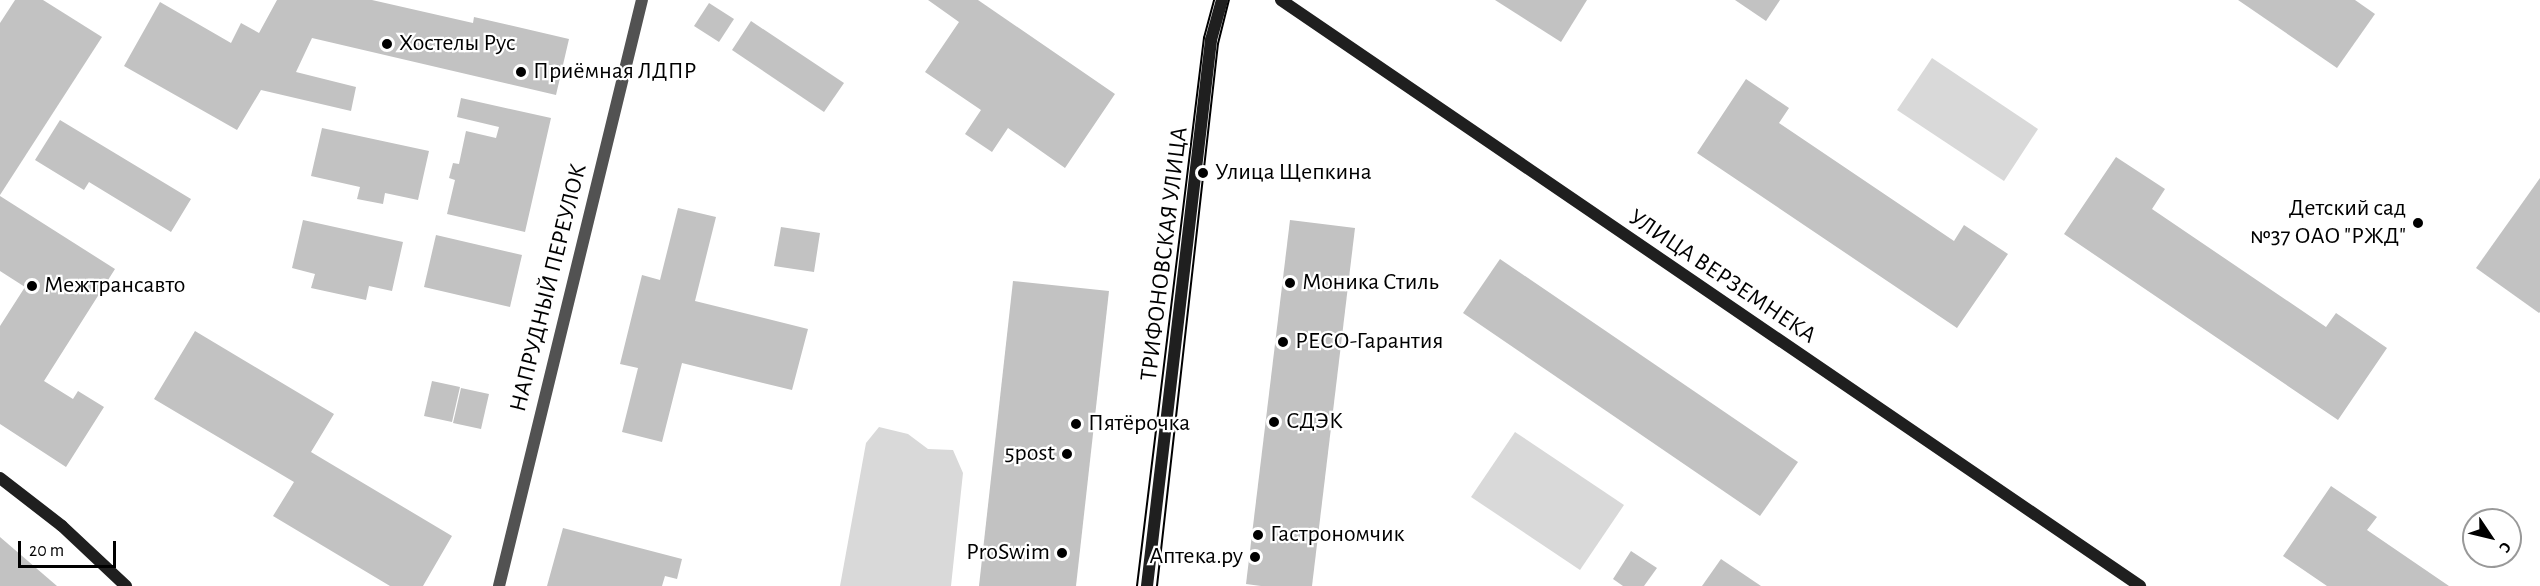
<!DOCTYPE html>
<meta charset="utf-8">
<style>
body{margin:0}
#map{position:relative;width:2540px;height:586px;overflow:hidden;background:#fff;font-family:"Alegreya Sans",sans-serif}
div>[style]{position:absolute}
.green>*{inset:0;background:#d9d9d9}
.building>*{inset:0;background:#c2c2c2}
.street>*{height:12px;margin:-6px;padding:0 6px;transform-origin:6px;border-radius:6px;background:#525252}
.secondary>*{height:12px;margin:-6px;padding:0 6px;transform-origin:6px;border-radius:6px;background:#1f1f1f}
.tram>*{height:1.5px;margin:-0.75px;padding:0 0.75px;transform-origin:0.75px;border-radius:0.75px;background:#000}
.dots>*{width:16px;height:16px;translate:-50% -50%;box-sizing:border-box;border:3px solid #fff;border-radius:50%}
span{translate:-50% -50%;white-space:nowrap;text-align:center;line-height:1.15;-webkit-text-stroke:4.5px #fff;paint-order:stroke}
.poi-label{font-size:24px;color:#000}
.left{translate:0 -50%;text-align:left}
.right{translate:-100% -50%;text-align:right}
.street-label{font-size:24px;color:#000}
.north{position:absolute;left:2462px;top:508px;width:60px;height:60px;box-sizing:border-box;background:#fff;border:2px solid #999;border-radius:50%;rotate:125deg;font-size:16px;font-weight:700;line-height:24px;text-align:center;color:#000}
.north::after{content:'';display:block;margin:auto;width:21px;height:27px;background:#000;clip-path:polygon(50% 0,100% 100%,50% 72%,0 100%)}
.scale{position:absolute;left:18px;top:541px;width:98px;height:27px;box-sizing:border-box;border:3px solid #000;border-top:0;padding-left:8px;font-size:18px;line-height:21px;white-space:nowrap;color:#000;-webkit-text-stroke:4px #fff;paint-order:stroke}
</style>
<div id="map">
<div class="green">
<div style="clip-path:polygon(1932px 58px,2038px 129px,2004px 181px,1897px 110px)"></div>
<div style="clip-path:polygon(879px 427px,908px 434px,928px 449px,953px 450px,963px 473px,951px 586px,840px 586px,866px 443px)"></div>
<div style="clip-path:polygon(1515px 432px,1624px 505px,1580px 570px,1471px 497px)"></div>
</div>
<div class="building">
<div style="clip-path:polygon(15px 0,43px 0,102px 37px,0 195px,0 23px)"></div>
<div style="clip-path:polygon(277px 0,372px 0,473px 23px,474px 17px,569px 39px,556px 95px,312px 38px,296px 72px,356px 87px,351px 111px,261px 90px,237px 130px,124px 66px,160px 2px,231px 43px,241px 23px,259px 33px)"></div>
<div style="clip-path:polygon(928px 0,978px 0,1115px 94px,1065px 168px,1008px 128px,992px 152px,965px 134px,981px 110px,925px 72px,959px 22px)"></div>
<div style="clip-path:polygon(1495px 0,1587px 0,1561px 42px)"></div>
<div style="clip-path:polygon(1735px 0,1780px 0,1766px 21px)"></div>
<div style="clip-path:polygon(2238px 0,2355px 0,2375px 14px,2337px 68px)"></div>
<div style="clip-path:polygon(709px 3px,734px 19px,719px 42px,694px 26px)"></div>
<div style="clip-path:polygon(751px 21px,844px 83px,824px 112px,732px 50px)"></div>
<div style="clip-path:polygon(1746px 79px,1789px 108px,1779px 123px,1954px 241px,1964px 225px,2008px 254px,1957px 328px,1697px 153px)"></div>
<div style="clip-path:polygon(461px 98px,551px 118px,525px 232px,447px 214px,455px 180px,449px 178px,453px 163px,459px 164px,466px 131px,496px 138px,499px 127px,457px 117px)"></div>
<div style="clip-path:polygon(60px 120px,191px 199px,171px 232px,89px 182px,84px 190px,35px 160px)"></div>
<div style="clip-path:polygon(322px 128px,429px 151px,418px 200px,385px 193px,383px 204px,357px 199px,360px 187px,311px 176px)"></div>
<div style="clip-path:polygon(2116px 157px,2165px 189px,2152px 209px,2326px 327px,2336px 313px,2387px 348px,2338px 420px,2064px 234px)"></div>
<div style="clip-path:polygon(2540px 178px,2540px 312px,2539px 313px,2476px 268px)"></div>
<div style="clip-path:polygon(0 196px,115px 269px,44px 381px,73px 399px,78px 391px,104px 407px,66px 467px,0 424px,0 326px,25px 287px,0 271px)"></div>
<div style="clip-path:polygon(678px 208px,716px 217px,695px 301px,808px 329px,792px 390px,682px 363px,662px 442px,622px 432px,638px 368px,620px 364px,642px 275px,660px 280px)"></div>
<div style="clip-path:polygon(303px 220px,403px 242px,392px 291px,369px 286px,366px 300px,311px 288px,315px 274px,292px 268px)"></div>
<div style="clip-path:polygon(1290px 220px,1355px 228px,1312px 586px,1261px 586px,1246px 584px)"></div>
<div style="clip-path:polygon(781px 227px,820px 233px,814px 272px,774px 266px)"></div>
<div style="clip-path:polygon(436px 235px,522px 255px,510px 307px,424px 287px)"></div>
<div style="clip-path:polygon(1500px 259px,1798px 462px,1760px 516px,1463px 313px)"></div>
<div style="clip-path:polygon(1013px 281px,1109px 291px,1076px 586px,979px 586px)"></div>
<div style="clip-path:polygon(195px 331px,334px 414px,311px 452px,452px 536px,423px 586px,390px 586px,273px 516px,294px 482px,154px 399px)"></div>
<div style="clip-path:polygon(432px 381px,460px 387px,452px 422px,424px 416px)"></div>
<div style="clip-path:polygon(461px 388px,489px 394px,481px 429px,453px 423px)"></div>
<div style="clip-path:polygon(2331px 486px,2377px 517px,2367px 530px,2449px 586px,2327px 586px,2283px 556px)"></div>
<div style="clip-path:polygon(563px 528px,682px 559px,677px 579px,665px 576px,662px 586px,547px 586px)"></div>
<div style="clip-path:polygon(0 537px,57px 586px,0 586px)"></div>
<div style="clip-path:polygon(1631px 551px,1657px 568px,1644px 586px,1623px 586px,1613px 579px)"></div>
<div style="clip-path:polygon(1721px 559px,1761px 586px,1702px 586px)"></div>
</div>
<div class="street">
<div style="left:499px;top:586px;width:603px;rotate:-76.29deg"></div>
</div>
<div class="secondary">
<div style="left:1281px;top:0;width:1040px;rotate:34.3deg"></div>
<div style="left:0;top:478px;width:78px;rotate:37.7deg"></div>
<div style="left:62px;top:526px;width:88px;rotate:43.2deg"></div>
<div style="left:1147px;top:586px;width:550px;rotate:-83.31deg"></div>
<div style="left:1211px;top:40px;width:41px;rotate:-74.6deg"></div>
</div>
<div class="tram">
<div style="left:1137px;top:586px;width:552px;rotate:-83.03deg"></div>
<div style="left:1204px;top:38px;width:39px;rotate:-75deg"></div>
<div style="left:1157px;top:586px;width:545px;rotate:-83.58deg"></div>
<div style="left:1218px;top:44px;width:45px;rotate:-76deg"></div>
</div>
<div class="dots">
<div style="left:387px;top:44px;background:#000"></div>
<div style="left:521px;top:72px;background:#000"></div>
<div style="left:1203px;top:173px;background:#000"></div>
<div style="left:2418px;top:223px;background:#000"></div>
<div style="left:1290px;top:283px;background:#000"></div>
<div style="left:32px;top:286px;background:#000"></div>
<div style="left:1283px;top:342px;background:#000"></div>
<div style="left:1274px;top:422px;background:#000"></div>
<div style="left:1076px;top:424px;background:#000"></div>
<div style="left:1067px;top:454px;background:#000"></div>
<div style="left:1258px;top:535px;background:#000"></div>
<div style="left:1062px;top:553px;background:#000"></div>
<div style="left:1255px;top:557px;background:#000"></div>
</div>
<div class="poi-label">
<span class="left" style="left:399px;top:44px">Хостелы Рус</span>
<span class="left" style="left:533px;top:72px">Приёмная ЛДПР</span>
<span class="left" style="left:1215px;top:173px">Улица Щепкина</span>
<span class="right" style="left:2406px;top:223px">Детский сад<br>№37 ОАО "РЖД"</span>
<span class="left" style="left:1302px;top:283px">Моника Стиль</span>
<span class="left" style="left:44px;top:286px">Межтрансавто</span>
<span class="left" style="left:1295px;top:342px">РЕСО-Гарантия</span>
<span class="left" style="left:1286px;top:422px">СДЭК</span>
<span class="left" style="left:1088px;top:424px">Пятёрочка</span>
<span class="right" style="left:1055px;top:454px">5post</span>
<span class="left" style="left:1270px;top:535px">Гастрономчик</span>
<span class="right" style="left:1050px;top:553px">ProSwim</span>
<span class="right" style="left:1243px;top:557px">Аптека.ру</span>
</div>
<div class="street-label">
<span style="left:1165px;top:254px;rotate:-83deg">ТРИФОНОВСКАЯ УЛИЦА</span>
<span style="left:1722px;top:277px;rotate:34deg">УЛИЦА ВЕРЗЕМНЕКА</span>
<span style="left:549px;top:288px;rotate:-76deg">НАПРУДНЫЙ ПЕРЕУЛОК</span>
</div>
<div class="north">С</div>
<div class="scale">20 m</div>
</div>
